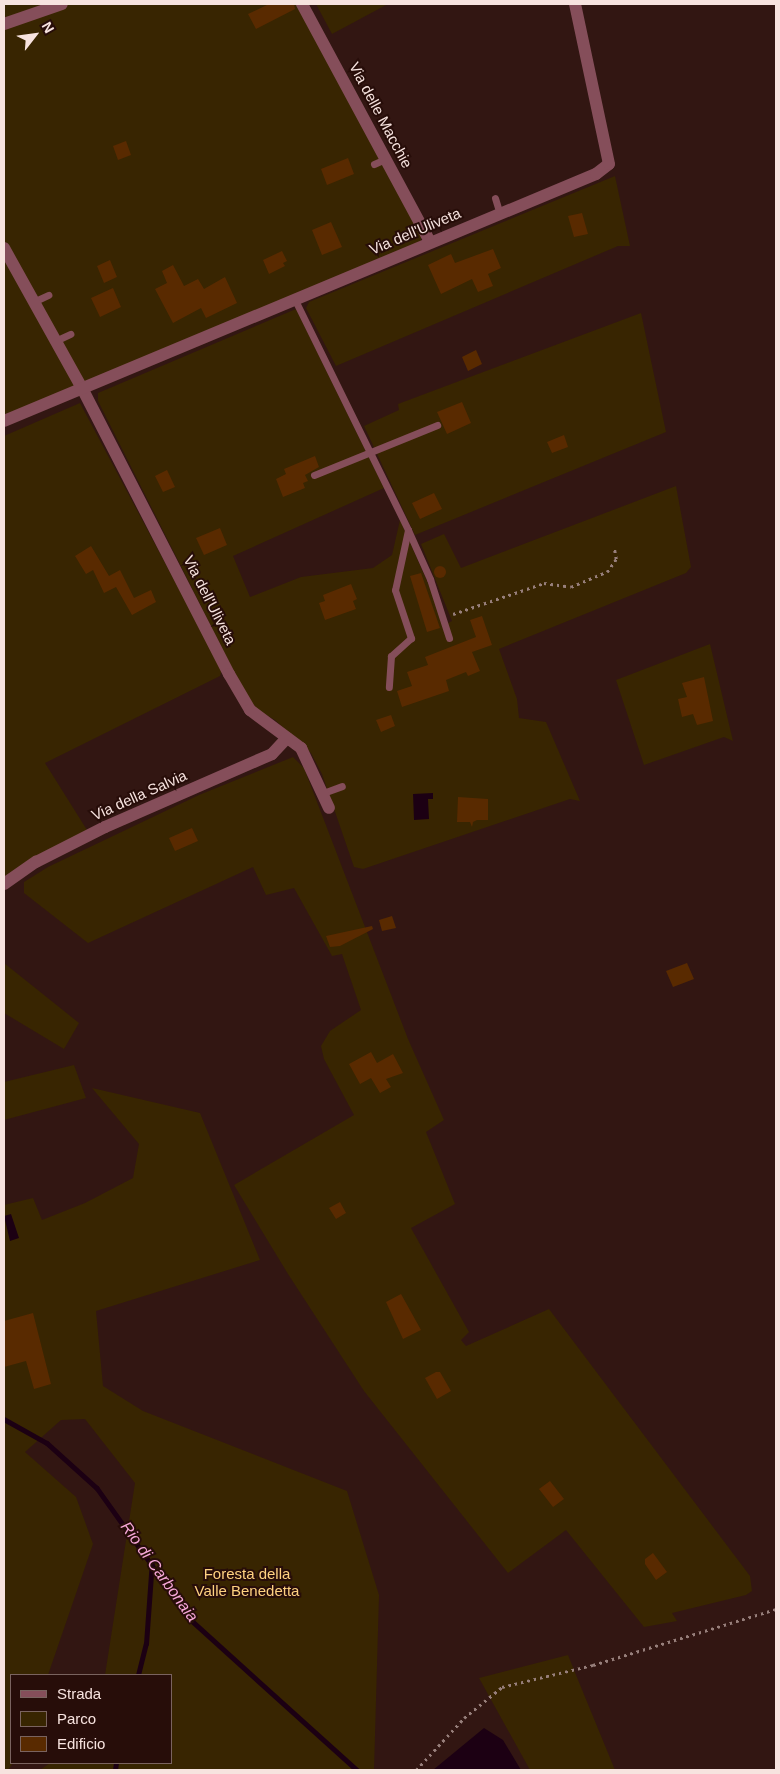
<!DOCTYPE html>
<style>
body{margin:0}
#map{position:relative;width:780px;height:1774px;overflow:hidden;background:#321612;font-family:Helvetica,sans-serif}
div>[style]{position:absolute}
.green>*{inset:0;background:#382501}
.water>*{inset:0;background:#1c0013}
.stream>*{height:4.5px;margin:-2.25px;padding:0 2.25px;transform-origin:2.25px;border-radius:2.25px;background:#1c0013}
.building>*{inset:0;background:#592a00}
.round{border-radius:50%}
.path>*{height:2.5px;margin-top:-1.25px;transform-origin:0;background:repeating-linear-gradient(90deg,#977f7b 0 2.5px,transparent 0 6.5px)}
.service>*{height:7px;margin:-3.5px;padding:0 3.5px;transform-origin:3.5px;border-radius:3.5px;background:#854e5a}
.minor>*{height:12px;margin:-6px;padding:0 6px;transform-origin:6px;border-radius:6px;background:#854e5a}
span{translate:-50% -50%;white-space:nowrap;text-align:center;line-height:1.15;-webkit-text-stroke:4px #270d09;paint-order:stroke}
.street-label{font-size:15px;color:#f7e3df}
.park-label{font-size:15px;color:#fed181}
.water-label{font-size:16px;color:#f5a6d7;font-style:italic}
.frame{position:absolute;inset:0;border:5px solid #f7e3df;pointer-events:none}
.legend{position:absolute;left:10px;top:1674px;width:162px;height:90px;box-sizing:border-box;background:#270d09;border:1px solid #7a635f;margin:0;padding:6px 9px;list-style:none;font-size:15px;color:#f7e3df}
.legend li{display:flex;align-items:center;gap:10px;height:25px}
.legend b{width:25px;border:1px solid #7a635f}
.north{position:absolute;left:10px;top:10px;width:50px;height:50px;-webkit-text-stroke:4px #270d09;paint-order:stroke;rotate:60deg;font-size:14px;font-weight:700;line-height:20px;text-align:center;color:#f7e3df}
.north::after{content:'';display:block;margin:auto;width:18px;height:22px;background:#f7e3df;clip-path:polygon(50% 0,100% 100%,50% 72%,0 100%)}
</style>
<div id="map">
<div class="green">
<div style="clip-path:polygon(4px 4px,297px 4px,421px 235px,421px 246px,4px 426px)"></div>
<div style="clip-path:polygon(316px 4px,388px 4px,332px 34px)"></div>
<div style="clip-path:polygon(615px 176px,630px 246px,618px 246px,336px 366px,306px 308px,309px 302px)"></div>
<div style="clip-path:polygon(296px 309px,384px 488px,233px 556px,250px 597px,301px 577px,373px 568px,392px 555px,400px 520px,446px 624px,452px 621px,421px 544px,444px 534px,461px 568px,676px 486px,691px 567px,686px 573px,499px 649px,517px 699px,519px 718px,546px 722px,580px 801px,570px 799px,363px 869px,354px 867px,322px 774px,311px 753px,275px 720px,254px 708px,242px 688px,98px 401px,98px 393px)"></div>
<div style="clip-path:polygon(641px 313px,666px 432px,415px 535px,364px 426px,399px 410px,398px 404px)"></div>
<div style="clip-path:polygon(80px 403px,222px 670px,220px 676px,45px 763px,87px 830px,4px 880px,4px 436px)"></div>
<div style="clip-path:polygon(710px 644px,733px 741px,724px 737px,644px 765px,616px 680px)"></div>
<div style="clip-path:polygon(293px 757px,304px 768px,408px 1039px,444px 1120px,426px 1132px,455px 1204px,411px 1228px,469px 1332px,461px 1340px,466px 1346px,549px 1309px,750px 1576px,752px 1591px,746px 1595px,672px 1613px,677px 1621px,644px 1627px,566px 1530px,508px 1573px,364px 1391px,288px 1274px,234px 1185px,354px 1115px,324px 1059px,321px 1046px,330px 1031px,361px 1010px,342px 954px,332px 956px,294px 888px,266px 895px,253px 867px,88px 943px,24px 893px,24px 882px,48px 867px,199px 795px)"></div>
<div style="clip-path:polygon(4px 963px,79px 1023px,64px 1049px,4px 1013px)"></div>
<div style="clip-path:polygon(74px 1065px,86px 1098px,4px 1120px,4px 1082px)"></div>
<div style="clip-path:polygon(92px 1088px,200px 1113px,260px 1260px,96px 1311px,103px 1386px,143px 1411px,347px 1491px,379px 1595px,374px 1770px,40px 1770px,50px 1763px,171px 1763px,171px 1675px,105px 1675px,135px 1483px,85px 1419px,61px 1420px,25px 1452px,76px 1497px,93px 1544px,48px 1675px,11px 1675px,13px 1763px,8px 1770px,4px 1770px,4px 1205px,33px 1198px,42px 1220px,85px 1203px,133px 1178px,139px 1144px)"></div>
<div style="clip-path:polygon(568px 1655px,576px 1675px,615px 1770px,530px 1770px,479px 1678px)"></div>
</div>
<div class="water">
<div style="clip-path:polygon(433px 793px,433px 799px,428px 799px,429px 819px,414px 820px,413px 794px)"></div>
<div style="clip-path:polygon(11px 1214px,19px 1238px,10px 1241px,4px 1216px)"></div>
<div style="clip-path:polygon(484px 1728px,503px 1740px,521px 1770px,433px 1770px)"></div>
</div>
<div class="stream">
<div style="left:4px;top:1419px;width:49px;rotate:29.2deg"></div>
<div style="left:47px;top:1443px;width:67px;rotate:42deg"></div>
<div style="left:97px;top:1488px;width:162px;rotate:54.5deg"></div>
<div style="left:191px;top:1620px;width:224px;rotate:42.1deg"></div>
<div style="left:138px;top:1675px;width:32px;rotate:-76deg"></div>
<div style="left:146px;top:1644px;width:83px;rotate:-85.9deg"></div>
<div style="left:115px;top:1770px;width:7px;rotate:-82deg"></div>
</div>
<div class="building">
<div style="clip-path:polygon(269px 4px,294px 4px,295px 9px,256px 29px,248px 14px)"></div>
<div style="clip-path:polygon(126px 141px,131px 155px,118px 160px,113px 146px)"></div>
<div style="clip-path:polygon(348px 158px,354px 174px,327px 185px,321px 169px)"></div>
<div style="clip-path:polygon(582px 213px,588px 234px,574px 237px,568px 216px)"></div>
<div style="clip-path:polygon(331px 222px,342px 247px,322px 255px,312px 230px)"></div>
<div style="clip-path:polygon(493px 249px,501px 268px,488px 274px,493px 286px,478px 292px,472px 279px,441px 294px,428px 265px,451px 254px,455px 263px)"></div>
<div style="clip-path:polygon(282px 251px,287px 261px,283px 263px,285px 266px,269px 274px,263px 260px)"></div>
<div style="clip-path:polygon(110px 260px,117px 277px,104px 283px,97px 266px)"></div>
<div style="clip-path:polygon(173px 265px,184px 286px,198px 279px,204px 289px,225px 277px,237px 303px,206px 318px,201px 308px,173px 323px,155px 289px,167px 283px,162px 271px)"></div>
<div style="clip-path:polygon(113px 288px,121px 307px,100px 317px,91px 298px)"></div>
<div style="clip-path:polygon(476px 350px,482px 364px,468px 371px,462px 357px)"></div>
<div style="clip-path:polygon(462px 402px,471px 423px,447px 434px,437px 412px)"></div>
<div style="clip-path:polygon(564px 435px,568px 447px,552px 453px,547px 442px)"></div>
<div style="clip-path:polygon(315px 456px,319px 467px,305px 475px,308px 481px,303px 483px,305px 488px,283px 497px,276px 479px,286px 474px,284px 469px)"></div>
<div style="clip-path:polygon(167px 470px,175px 487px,163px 492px,155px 476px)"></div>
<div style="clip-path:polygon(434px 493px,442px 509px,420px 519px,412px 503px)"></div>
<div style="clip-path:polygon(220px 528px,227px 545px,204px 555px,196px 538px)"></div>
<div style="clip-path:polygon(91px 546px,109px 576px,120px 570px,134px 598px,151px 590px,156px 602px,132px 615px,116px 587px,104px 593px,93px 570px,86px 574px,75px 556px)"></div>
<div class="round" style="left:434px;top:566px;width:12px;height:12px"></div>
<div style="clip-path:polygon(421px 573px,440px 628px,427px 632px,410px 576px)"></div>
<div style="clip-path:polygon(351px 584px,357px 599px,353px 601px,356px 609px,325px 620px,319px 603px,325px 601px,323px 595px)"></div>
<div style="clip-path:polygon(482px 616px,492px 645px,472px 652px,480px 671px,468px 676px,466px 672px,446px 680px,449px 691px,402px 707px,397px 691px,412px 686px,407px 672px,428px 665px,425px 657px,476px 637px,470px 620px)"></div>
<div style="clip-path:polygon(704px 677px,713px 721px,697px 725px,693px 714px,682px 717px,678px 699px,687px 697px,682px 683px)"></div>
<div style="clip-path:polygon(391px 715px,395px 726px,381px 732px,376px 720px)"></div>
<div style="clip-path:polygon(458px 797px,488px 799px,488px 820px,477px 820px,473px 822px,472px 827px,470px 822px,457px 822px)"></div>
<div style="clip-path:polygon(192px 828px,198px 841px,175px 851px,169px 838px)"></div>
<div style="clip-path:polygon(392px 916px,396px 928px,382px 931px,379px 920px)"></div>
<div style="clip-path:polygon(372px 926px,373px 929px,340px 946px,330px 947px,326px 936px)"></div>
<div style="clip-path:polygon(687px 963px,694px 979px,673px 987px,666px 971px)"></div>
<div style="clip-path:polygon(371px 1052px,377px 1063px,393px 1054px,403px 1073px,386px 1079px,391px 1087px,380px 1093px,371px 1078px,360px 1084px,349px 1064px)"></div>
<div style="clip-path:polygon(340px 1202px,346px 1213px,336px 1219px,329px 1208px)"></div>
<div style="clip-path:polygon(401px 1294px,421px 1330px,403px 1339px,386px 1302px)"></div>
<div style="clip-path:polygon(33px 1313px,51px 1384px,34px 1389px,26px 1361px,4px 1367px,4px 1321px)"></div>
<div style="clip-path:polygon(436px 1372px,440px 1372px,451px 1391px,437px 1399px,425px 1378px)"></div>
<div style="clip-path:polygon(550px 1481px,564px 1499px,553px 1507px,539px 1489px)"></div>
<div style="clip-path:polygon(653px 1553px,667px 1572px,656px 1580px,645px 1564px,645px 1559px)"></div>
</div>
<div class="path">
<div style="left:453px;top:614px;width:96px;rotate:-18.8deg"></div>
<div style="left:544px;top:583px;width:27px;rotate:8deg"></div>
<div style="left:571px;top:587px;width:39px;rotate:-23deg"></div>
<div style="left:607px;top:572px;width:16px;rotate:-55deg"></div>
<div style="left:616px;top:559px;width:11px;rotate:-100deg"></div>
<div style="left:416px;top:1770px;width:71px;rotate:-47.3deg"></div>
<div style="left:464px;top:1718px;width:49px;rotate:-39.2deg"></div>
<div style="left:502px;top:1687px;width:94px;rotate:-13.6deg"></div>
<div style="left:593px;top:1665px;width:191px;rotate:-17deg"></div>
</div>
<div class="service">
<div style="left:374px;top:164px;width:12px;rotate:-24deg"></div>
<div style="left:495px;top:198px;width:17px;rotate:73deg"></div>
<div style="left:295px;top:300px;width:256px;rotate:63.8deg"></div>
<div style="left:408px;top:530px;width:61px;rotate:102.2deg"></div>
<div style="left:395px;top:590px;width:51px;rotate:71.6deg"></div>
<div style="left:411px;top:638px;width:27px;rotate:138deg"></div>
<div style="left:391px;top:656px;width:31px;rotate:94deg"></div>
<div style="left:33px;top:302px;width:17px;rotate:-25deg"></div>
<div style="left:55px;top:341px;width:17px;rotate:-25deg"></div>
<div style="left:314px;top:475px;width:133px;rotate:-22.1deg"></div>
<div style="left:408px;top:530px;width:54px;rotate:65.8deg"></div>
<div style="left:430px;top:579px;width:62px;rotate:72.1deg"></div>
<div style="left:323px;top:793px;width:20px;rotate:-20deg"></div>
</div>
<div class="minor">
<div style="left:302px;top:4px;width:270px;rotate:61.7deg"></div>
<div style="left:4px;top:24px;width:61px;rotate:-19deg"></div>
<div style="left:4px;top:248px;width:160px;rotate:60.9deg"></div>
<div style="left:82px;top:388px;width:322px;rotate:62.8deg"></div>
<div style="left:229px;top:674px;width:42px;rotate:59.7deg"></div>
<div style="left:250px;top:710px;width:64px;rotate:36.7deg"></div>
<div style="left:301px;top:748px;width:66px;rotate:65deg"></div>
<div style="left:4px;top:421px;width:641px;rotate:-22.65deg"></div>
<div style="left:596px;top:174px;width:16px;rotate:-38deg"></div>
<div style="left:609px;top:164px;width:164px;rotate:-102deg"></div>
<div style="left:4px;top:884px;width:39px;rotate:-35deg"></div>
<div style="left:36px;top:862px;width:77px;rotate:-26.9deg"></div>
<div style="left:105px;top:827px;width:182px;rotate:-23.6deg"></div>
<div style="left:272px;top:754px;width:22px;rotate:-47deg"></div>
</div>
<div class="street-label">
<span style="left:381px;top:115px;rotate:62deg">Via delle Macchie</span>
<span style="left:415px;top:231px;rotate:-23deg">Via dell'Uliveta</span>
<span style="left:210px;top:600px;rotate:63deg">Via dell'Uliveta</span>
<span style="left:139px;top:795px;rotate:-24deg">Via della Salvia</span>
</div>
<div class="park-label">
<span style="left:247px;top:1582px">Foresta della<br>Valle Benedetta</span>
</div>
<div class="water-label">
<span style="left:159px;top:1572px;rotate:54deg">Rio di Carbonaia</span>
</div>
<div class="frame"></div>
<ul class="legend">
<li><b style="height:6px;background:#854e5a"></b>Strada</li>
<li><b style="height:14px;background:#382501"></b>Parco</li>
<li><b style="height:14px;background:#592a00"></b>Edificio</li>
</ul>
<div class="north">N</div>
</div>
